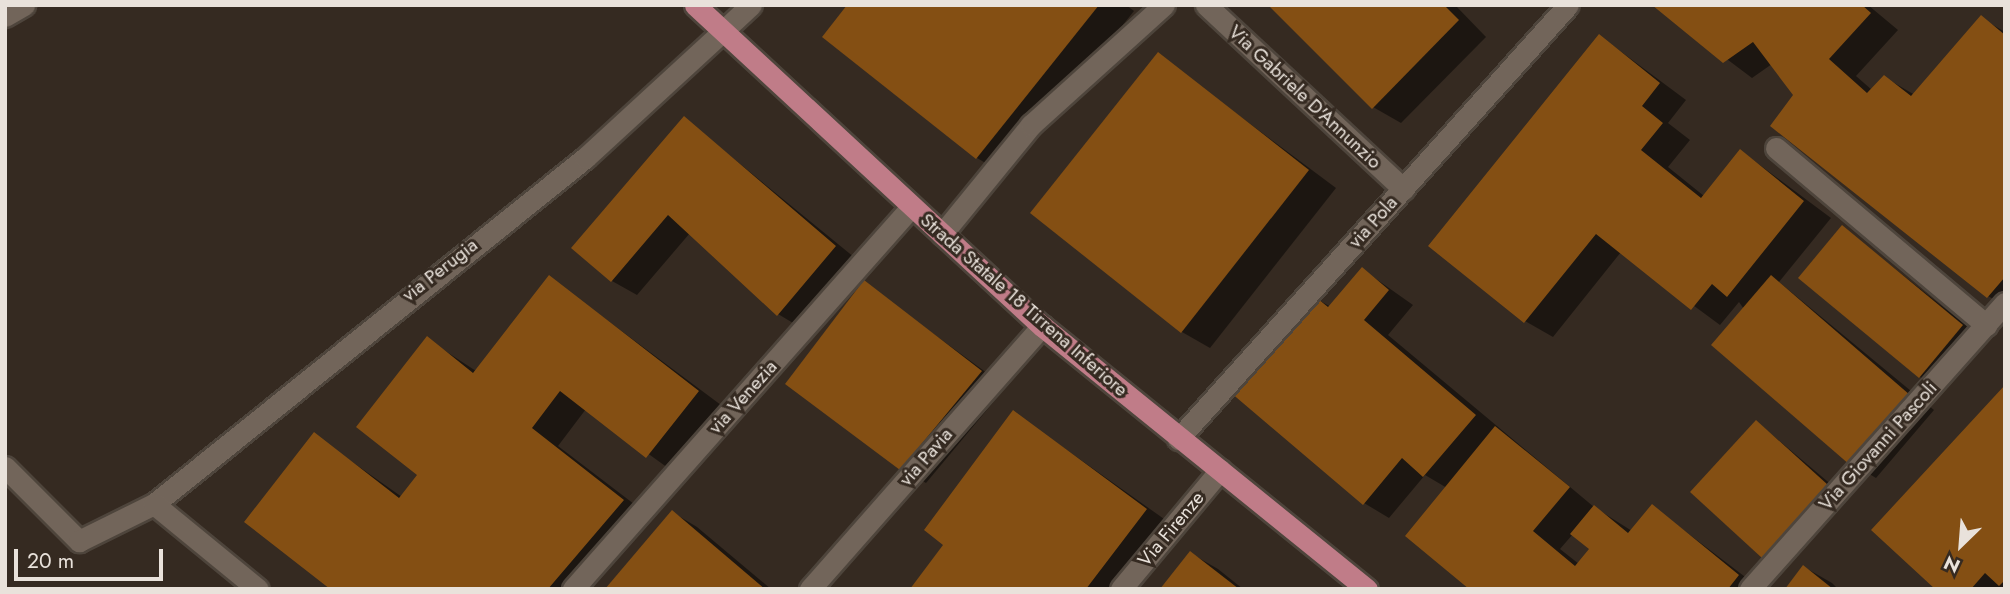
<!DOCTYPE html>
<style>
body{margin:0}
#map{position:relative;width:2010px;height:594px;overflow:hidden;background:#352a21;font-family:Jost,sans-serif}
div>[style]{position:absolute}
.shadow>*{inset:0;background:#0007}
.building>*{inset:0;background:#844f13}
.roads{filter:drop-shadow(2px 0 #4e453c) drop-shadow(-2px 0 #4e453c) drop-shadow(0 2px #4e453c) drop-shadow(0 -2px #4e453c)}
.lane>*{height:21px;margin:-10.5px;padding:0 10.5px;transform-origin:10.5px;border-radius:10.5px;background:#72655a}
.street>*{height:21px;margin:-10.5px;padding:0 10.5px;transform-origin:10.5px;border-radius:10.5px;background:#72655a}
.primary>*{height:21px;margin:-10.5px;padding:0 10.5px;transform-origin:10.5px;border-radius:10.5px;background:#c07c88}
span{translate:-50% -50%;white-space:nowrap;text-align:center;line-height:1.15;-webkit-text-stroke:6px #352a21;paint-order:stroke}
.street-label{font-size:19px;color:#e9e2db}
.frame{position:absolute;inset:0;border:7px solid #e9e2db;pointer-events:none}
.north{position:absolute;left:1926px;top:510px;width:70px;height:70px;-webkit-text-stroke:5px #352a21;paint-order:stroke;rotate:205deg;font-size:19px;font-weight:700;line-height:28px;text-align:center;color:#e9e2db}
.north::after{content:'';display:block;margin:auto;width:24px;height:32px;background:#e9e2db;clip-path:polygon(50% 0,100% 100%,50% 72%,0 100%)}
.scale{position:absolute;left:14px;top:549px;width:149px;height:32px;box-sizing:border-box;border:4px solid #e9e2db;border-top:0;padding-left:9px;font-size:21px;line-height:24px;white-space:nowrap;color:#e9e2db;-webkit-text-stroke:5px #352a21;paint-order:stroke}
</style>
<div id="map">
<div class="shadow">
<div style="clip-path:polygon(850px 5px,1126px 5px,1134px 11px,1004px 174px,977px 158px)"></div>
<div style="clip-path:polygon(1271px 5px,1455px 5px,1486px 37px,1401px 123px,1373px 107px)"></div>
<div style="clip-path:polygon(1655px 5px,1868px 5px,1898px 30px,1856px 76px,1872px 90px,1884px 77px,1915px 95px,1981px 18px,2005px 32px,2005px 306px,1988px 296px,1772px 64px,1752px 78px)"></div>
<div style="clip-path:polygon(1600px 36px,1686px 100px,1668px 123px,1690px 140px,1668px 167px,1704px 196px,1741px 151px,1831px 218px,1779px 282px,1934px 410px,1876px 478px,1851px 463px,1739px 302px,1720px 325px,1621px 252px,1553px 337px,1525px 321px)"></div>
<div style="clip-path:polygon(1158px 55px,1336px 188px,1210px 348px,1182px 332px)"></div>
<div style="clip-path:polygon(685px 119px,860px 262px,803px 329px,778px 314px,690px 233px,637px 295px,612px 281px)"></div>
<div style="clip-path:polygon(1842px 227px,1981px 337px,1939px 388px,1920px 377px)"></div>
<div style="clip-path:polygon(evenodd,1362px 269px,1413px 305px,1388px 335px,1594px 507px,1632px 531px,1652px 506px,1761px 589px,1474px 589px,1447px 488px,1425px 475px,1389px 518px,1364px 503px,1313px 297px,1331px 307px,1362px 269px,1573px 534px,1592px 549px,1579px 564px,1560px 549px,1573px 534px)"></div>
<div style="clip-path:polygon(549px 277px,725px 408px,675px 473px,586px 409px,558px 446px,651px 517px,589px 589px,333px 589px,314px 435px,402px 497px,419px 475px,427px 339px,476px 371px)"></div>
<div style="clip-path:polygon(864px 283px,1006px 387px,926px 483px,901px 468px)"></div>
<div style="clip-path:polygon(2005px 387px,2005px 589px,1938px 589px)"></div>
<div style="clip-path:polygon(1013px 412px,1174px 526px,1124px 589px,913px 589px,946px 544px)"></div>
<div style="clip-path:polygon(1757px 422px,1846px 497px,1782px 568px,1763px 556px)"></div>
<div style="clip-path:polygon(672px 512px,697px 527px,771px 589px,607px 589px)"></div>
<div style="clip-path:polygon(1190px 553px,1218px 569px,1243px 589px,1162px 589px)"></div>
<div style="clip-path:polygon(1804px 567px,1832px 583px,1838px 589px,1787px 589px)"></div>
</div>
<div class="building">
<div style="clip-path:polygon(847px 5px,1099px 5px,976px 159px,822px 37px)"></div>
<div style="clip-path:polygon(1268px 5px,1444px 5px,1459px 20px,1372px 109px)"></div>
<div style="clip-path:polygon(1652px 5px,1862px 5px,1871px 13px,1829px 59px,1867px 93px,1884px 75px,1911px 96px,1981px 15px,2005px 35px,2005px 277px,1987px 298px,1770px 126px,1793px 95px,1753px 42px,1723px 63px)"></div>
<div style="clip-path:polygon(1599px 34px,1660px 83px,1642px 106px,1663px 123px,1641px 150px,1701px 198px,1740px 149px,1804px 201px,1727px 297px,1712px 284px,1691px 310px,1596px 234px,1524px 323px,1428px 246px)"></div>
<div style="clip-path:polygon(1158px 52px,1309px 170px,1181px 333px,1030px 213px)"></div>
<div style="clip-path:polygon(684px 116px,836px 246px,777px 316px,668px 215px,611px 282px,571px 248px)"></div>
<div style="clip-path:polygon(1842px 225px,1963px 325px,1919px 378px,1798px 278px)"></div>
<div style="clip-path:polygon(1362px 267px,1389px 290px,1364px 320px,1476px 415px,1423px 477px,1402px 458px,1363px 505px,1230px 392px,1313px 295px,1328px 307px)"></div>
<div style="clip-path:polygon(549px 275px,699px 391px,646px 458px,560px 391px,532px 428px,624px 500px,548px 589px,330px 589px,244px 522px,314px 432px,399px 498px,417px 475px,356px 427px,427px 336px,473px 373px)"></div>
<div style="clip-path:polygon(1771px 275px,1910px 395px,1850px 465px,1711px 345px)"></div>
<div style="clip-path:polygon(864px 280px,982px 371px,900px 470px,785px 384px)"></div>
<div style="clip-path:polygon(2005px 385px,2005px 580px,1999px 586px,1985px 573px,1971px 589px,1935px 589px,1871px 530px)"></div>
<div style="clip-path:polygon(1013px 410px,1147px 509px,1086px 589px,910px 589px,943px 545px,924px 530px)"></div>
<div style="clip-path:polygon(1756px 420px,1828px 485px,1762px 558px,1690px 492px)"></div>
<div style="clip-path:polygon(1495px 426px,1570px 487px,1533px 531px,1575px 566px,1589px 549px,1570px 534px,1594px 505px,1628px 533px,1652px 504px,1739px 575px,1728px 589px,1469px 589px,1405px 536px)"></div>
<div style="clip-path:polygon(672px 510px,765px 589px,605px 589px)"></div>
<div style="clip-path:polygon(1190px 551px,1239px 589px,1160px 589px)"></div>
<div style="clip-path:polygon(1803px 565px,1833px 589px,1785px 589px)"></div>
</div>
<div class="roads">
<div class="lane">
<div style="left:723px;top:31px;width:38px;rotate:-43deg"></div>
</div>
<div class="street">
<div style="left:1206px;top:5px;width:270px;rotate:43deg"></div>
<div style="left:5px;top:16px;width:22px;rotate:-30deg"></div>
<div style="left:1776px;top:148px;width:275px;rotate:40.1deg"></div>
<div style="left:942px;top:234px;width:141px;rotate:-50.8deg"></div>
<div style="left:1031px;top:125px;width:179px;rotate:-42.1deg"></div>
<div style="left:1178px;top:439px;width:583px;rotate:-48.06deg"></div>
<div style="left:5px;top:467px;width:105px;rotate:45deg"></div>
<div style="left:79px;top:541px;width:84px;rotate:-26.3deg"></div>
<div style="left:154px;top:504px;width:553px;rotate:-38.76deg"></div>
<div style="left:585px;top:158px;width:188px;rotate:-42.6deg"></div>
<div style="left:154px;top:504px;width:134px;rotate:39.3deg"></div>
<div style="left:573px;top:589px;width:511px;rotate:-48.49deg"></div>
<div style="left:810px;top:589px;width:351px;rotate:-48.6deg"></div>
<div style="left:1121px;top:589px;width:155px;rotate:-50.2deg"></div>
<div style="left:1750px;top:589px;width:383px;rotate:-48.3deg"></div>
</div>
<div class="primary">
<div style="left:695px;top:5px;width:473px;rotate:42.8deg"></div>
<div style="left:1042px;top:326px;width:418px;rotate:39deg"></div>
</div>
</div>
<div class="street-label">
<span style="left:1305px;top:97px;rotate:43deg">Via Gabriele D'Annunzio</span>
<span style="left:1373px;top:222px;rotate:-48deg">via Pola</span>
<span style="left:440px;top:270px;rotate:-38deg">via Perugia</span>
<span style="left:1024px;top:305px;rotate:41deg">Strada Statale 18 Tirrena Inferiore</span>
<span style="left:743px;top:397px;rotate:-48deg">via Venezia</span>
<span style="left:1878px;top:446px;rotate:-48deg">Via Giovanni Pascoli</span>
<span style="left:926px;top:457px;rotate:-49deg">via Pavia</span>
<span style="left:1171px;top:529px;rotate:-50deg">Via Firenze</span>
</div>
<div class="frame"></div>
<div class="north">N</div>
<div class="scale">20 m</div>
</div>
